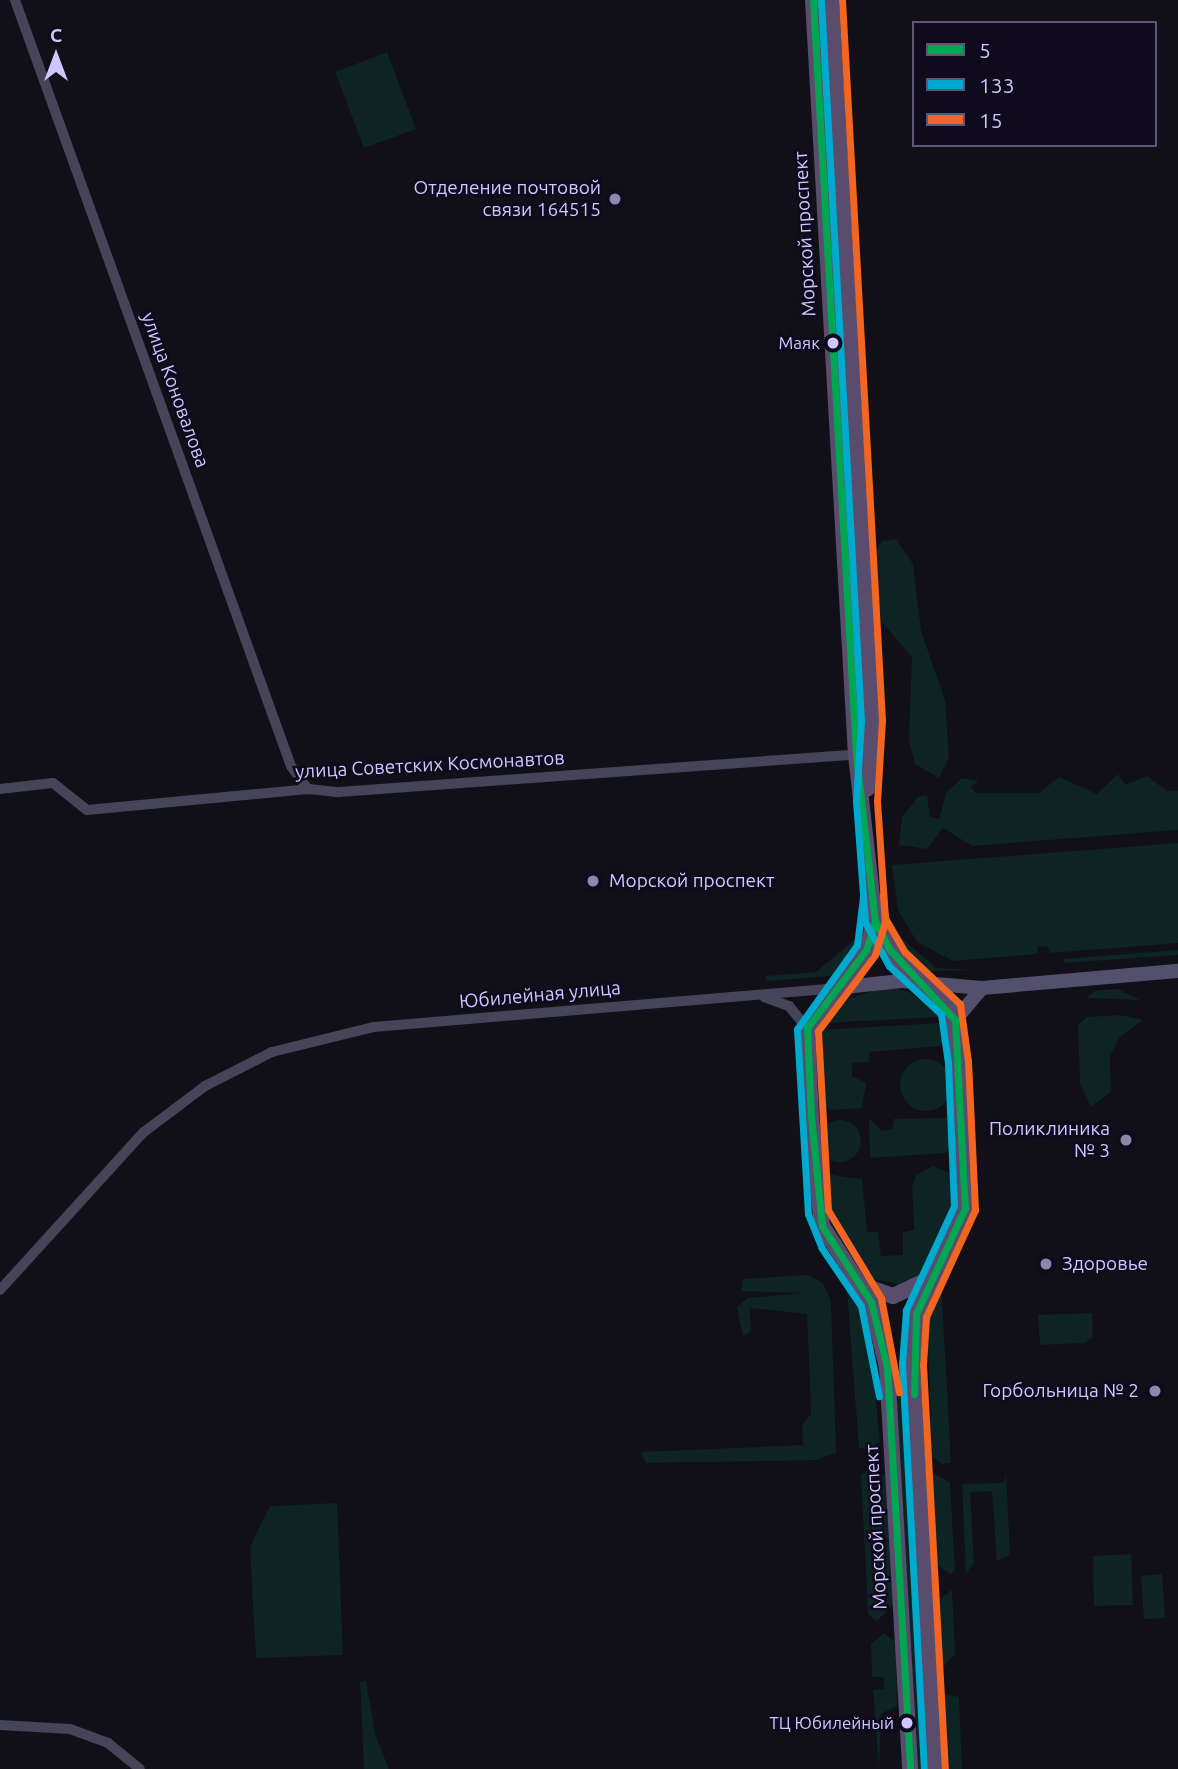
<!DOCTYPE html>
<meta charset="utf-8">
<style>
body{margin:0}
#map{position:relative;width:1178px;height:1769px;overflow:hidden;background:#110f18;font-family:Ubuntu,sans-serif}
div>[style]{position:absolute}
.green>*{inset:0;background:#0e2324}
.round{border-radius:50%}
.minor>*{height:10px;margin:-5px;padding:0 5px;transform-origin:5px;border-radius:5px;background:#454459}
.secondary>*{height:14px;margin:-7px;padding:0 7px;transform-origin:7px;border-radius:7px;background:#52506d}
.primary>*{height:16px;margin:-8px;padding:0 8px;transform-origin:8px;border-radius:8px;background:#5a4c6c}
.bus-1>*{height:7px;margin:-3.5px;padding:0 3.5px;transform-origin:3.5px;border-radius:3.5px;background:#00a651}
.bus-2>*{height:7px;margin:-3.5px;padding:0 3.5px;transform-origin:3.5px;border-radius:3.5px;background:#00a9ce}
.bus-3>*{height:7px;margin:-3.5px;padding:0 3.5px;transform-origin:3.5px;border-radius:3.5px;background:#f26522}
.dots>*{width:19px;height:19px;translate:-50% -50%;box-sizing:border-box;border:4px solid #0f0b1c;border-radius:50%}
span{translate:-50% -50%;white-space:nowrap;text-align:center;line-height:1.15;-webkit-text-stroke:5px #0f0b1c;paint-order:stroke}
.bus-label{font-size:17px;color:#cfc7ff}
.right{translate:-100% -50%;text-align:right}
.poi-label{font-size:19px;color:#cfc7ff}
.left{translate:0 -50%;text-align:left}
.street-label{font-size:19px;color:#cfc7ff}
.legend{position:absolute;left:912px;top:21px;width:245px;height:126px;box-sizing:border-box;background:#0f0b1c;border:2px solid #5c5677;margin:0;padding:9px 12px;list-style:none;font-size:21px;color:#cfc7ff}
.legend li{display:flex;align-items:center;gap:14px;height:35px}
.legend b{width:35px;border:2px solid #5c5677}
.north{position:absolute;left:21px;top:21px;width:70px;height:70px;-webkit-text-stroke:5px #0f0b1c;paint-order:stroke;rotate:0deg;font-size:19px;font-weight:700;line-height:28px;text-align:center;color:#cfc7ff}
.north::after{content:'';display:block;margin:auto;width:24px;height:32px;background:#cfc7ff;clip-path:polygon(50% 0,100% 100%,50% 72%,0 100%)}
</style>
<div id="map">
<div class="green">
<div style="clip-path:polygon(387px 52px,416px 129px,364px 148px,335px 72px)"></div>
<div style="clip-path:polygon(896px 539px,913px 564px,921px 631px,945px 700px,949px 758px,939px 778px,915px 764px,909px 741px,912px 657px,881px 621px,874px 555px,882px 541px)"></div>
<div style="clip-path:polygon(1118px 774px,1125px 785px,1147px 776px,1167px 791px,1178px 791px,1178px 830px,972px 846px,943px 828px,927px 849px,899px 845px,902px 817px,918px 797px,927px 795px,930px 817px,939px 819px,946px 793px,962px 778px,979px 781px,971px 786px,975px 793px,1039px 793px,1059px 777px,1097px 794px)"></div>
<div style="clip-path:polygon(1178px 843px,1178px 943px,1050px 953px,1047px 946px,1038px 947px,1037px 954px,953px 961px,917px 942px,898px 910px,892px 865px)"></div>
<div style="clip-path:polygon(891px 929px,936px 968px,977px 970px,930px 971px,918px 967px,894px 947px,883px 930px)"></div>
<div style="clip-path:polygon(864px 932px,846px 965px,831px 976px,766px 981px,766px 976px,816px 972px)"></div>
<div style="clip-path:polygon(1178px 950px,1178px 955px,1063px 963px,1064px 959px)"></div>
<div style="clip-path:polygon(886px 987px,910px 992px,940px 1017px,823px 1023px,846px 999px)"></div>
<div style="clip-path:polygon(1118px 989px,1140px 1000px,1086px 998px,1097px 990px)"></div>
<div style="clip-path:polygon(1120px 1015px,1143px 1020px,1120px 1037px,1110px 1055px,1111px 1091px,1091px 1107px,1080px 1084px,1078px 1025px,1087px 1017px)"></div>
<div style="clip-path:polygon(939px 1023px,946px 1031px,940px 1046px,869px 1052px,869px 1062px,852px 1063px,852px 1076px,866px 1083px,862px 1108px,831px 1110px,819px 1102px,814px 1037px,819px 1030px)"></div>
<div class="round" style="left:900px;top:1059px;width:52px;height:52px"></div>
<div style="clip-path:polygon(947px 1118px,955px 1140px,946px 1153px,870px 1158px,869px 1119px,882px 1131px,892px 1129px,894px 1119px)"></div>
<div class="round" style="left:819px;top:1120px;width:42px;height:42px"></div>
<div style="clip-path:polygon(933px 1166px,957px 1176px,957px 1202px,938px 1252px,921px 1275px,904px 1285px,863px 1277px,830px 1235px,825px 1174px,862px 1179px,867px 1232px,878px 1232px,881px 1256px,903px 1255px,903px 1232px,914px 1230px,912px 1186px,916px 1175px)"></div>
<div style="clip-path:polygon(808px 1275px,823px 1283px,831px 1301px,836px 1453px,816px 1460px,646px 1463px,641px 1452px,803px 1445px,802px 1425px,811px 1414px,807px 1314px,750px 1308px,751px 1331px,743px 1337px,737px 1307px,748px 1298px,803px 1293px,741px 1291px,743px 1279px)"></div>
<div style="clip-path:polygon(846px 1278px,869px 1331px,880px 1442px,868px 1449px,859px 1448px)"></div>
<div style="clip-path:polygon(941px 1281px,951px 1463px,942px 1464px,925px 1452px,931px 1416px,926px 1308px)"></div>
<div style="clip-path:polygon(1092px 1313px,1093px 1337px,1084px 1343px,1040px 1345px,1038px 1315px)"></div>
<div style="clip-path:polygon(900px 1369px,905px 1373px,926px 1769px,917px 1769px,895px 1377px)"></div>
<div style="clip-path:polygon(871px 1467px,887px 1477px,893px 1605px,877px 1621px,868px 1614px,861px 1475px)"></div>
<div style="clip-path:polygon(1006px 1472px,1010px 1555px,997px 1561px,992px 1491px,970px 1492px,974px 1562px,966px 1574px,962px 1484px,1004px 1483px)"></div>
<div style="clip-path:polygon(933px 1473px,950px 1482px,955px 1572px,950px 1574px,931px 1561px,926px 1481px)"></div>
<div style="clip-path:polygon(337px 1503px,343px 1655px,256px 1658px,250px 1547px,270px 1506px)"></div>
<div style="clip-path:polygon(1131px 1554px,1133px 1605px,1094px 1606px,1093px 1556px)"></div>
<div style="clip-path:polygon(1162px 1574px,1165px 1618px,1144px 1619px,1141px 1576px)"></div>
<div style="clip-path:polygon(952px 1590px,955px 1654px,936px 1675px,932px 1604px)"></div>
<div style="clip-path:polygon(884px 1633px,896px 1642px,897px 1706px,881px 1714px,879px 1769px,873px 1690px,884px 1689px,884px 1677px,872px 1677px,871px 1644px)"></div>
<div style="clip-path:polygon(366px 1681px,376px 1737px,389px 1769px,364px 1769px,360px 1682px)"></div>
<div style="clip-path:polygon(936px 1692px,959px 1697px,962px 1769px,939px 1769px)"></div>
</div>
<div class="minor">
<div style="left:15px;top:0;width:814px;rotate:70.19deg"></div>
<div style="left:291px;top:766px;width:29px;rotate:54deg"></div>
<div style="left:0;top:789px;width:53px;rotate:-6.5deg"></div>
<div style="left:53px;top:783px;width:43px;rotate:38.5deg"></div>
<div style="left:87px;top:810px;width:222px;rotate:-5.4deg"></div>
<div style="left:308px;top:789px;width:31px;rotate:6deg"></div>
<div style="left:339px;top:792px;width:525px;rotate:-4.15deg"></div>
<div style="left:764px;top:997px;width:27px;rotate:20deg"></div>
<div style="left:789px;top:1006px;width:28px;rotate:51deg"></div>
<div style="left:0;top:1290px;width:214px;rotate:-47.7deg"></div>
<div style="left:144px;top:1132px;width:76px;rotate:-37deg"></div>
<div style="left:205px;top:1086px;width:75px;rotate:-26.9deg"></div>
<div style="left:272px;top:1052px;width:105px;rotate:-13.8deg"></div>
<div style="left:374px;top:1027px;width:463px;rotate:-4.8deg"></div>
<div style="left:0;top:1725px;width:70px;rotate:3.3deg"></div>
<div style="left:70px;top:1729px;width:40px;rotate:20.2deg"></div>
<div style="left:108px;top:1743px;width:41px;rotate:39.1deg"></div>
</div>
<div class="secondary">
<div style="left:835px;top:988px;width:67px;rotate:-6deg"></div>
<div style="left:902px;top:981px;width:80px;rotate:5deg"></div>
<div style="left:982px;top:988px;width:197px;rotate:-5deg"></div>
<div style="left:955px;top:1020px;width:42px;rotate:-49.8deg"></div>
</div>
<div class="primary">
<div style="left:813px;top:0;width:756px;rotate:86.74deg"></div>
<div style="left:856px;top:755px;width:167px;rotate:83.5deg"></div>
<div style="left:875px;top:921px;width:30px;rotate:107deg"></div>
<div style="left:866px;top:950px;width:98px;rotate:127.1deg"></div>
<div style="left:807px;top:1028px;width:88px;rotate:87.4deg"></div>
<div style="left:811px;top:1116px;width:111px;rotate:84.3deg"></div>
<div style="left:822px;top:1226px;width:90px;rotate:57.2deg"></div>
<div style="left:871px;top:1302px;width:67px;rotate:76.2deg"></div>
<div style="left:887px;top:1367px;width:403px;rotate:86.7deg"></div>
<div style="left:831px;top:0;width:722px;rotate:86.75deg"></div>
<div style="left:872px;top:721px;width:68px;rotate:94.2deg"></div>
<div style="left:875px;top:921px;width:44px;rotate:59.9deg"></div>
<div style="left:897px;top:959px;width:74px;rotate:42.8deg"></div>
<div style="left:951px;top:1009px;width:53px;rotate:82.5deg"></div>
<div style="left:958px;top:1062px;width:146px;rotate:87.3deg"></div>
<div style="left:965px;top:1208px;width:117px;rotate:114.8deg"></div>
<div style="left:916px;top:1314px;width:51px;rotate:94.5deg"></div>
<div style="left:912px;top:1365px;width:405px;rotate:86.7deg"></div>
<div style="left:864px;top:1286px;width:31px;rotate:19deg"></div>
<div style="left:893px;top:1296px;width:38px;rotate:-25deg"></div>
</div>
<div class="bus-1">
<div style="left:813px;top:0;width:756px;rotate:86.74deg"></div>
<div style="left:856px;top:755px;width:167px;rotate:83.5deg"></div>
<div style="left:875px;top:921px;width:30px;rotate:107deg"></div>
<div style="left:866px;top:950px;width:98px;rotate:127.1deg"></div>
<div style="left:807px;top:1028px;width:88px;rotate:87.4deg"></div>
<div style="left:811px;top:1116px;width:111px;rotate:84.3deg"></div>
<div style="left:822px;top:1226px;width:90px;rotate:57.2deg"></div>
<div style="left:871px;top:1302px;width:67px;rotate:76.2deg"></div>
<div style="left:887px;top:1367px;width:403px;rotate:86.7deg"></div>
<div style="left:875px;top:921px;width:33px;rotate:63deg"></div>
<div style="left:890px;top:950px;width:96px;rotate:47.1deg"></div>
<div style="left:955px;top:1020px;width:188px;rotate:87deg"></div>
<div style="left:965px;top:1208px;width:117px;rotate:114.8deg"></div>
<div style="left:916px;top:1314px;width:80px;rotate:91.4deg"></div>
</div>
<div class="bus-2">
<div style="left:821px;top:1px;width:721px;rotate:86.82deg"></div>
<div style="left:861px;top:721px;width:80px;rotate:93.6deg"></div>
<div style="left:856px;top:801px;width:121px;rotate:85.7deg"></div>
<div style="left:865px;top:922px;width:50px;rotate:61.4deg"></div>
<div style="left:889px;top:966px;width:71px;rotate:42.7deg"></div>
<div style="left:941px;top:1014px;width:49px;rotate:81.9deg"></div>
<div style="left:948px;top:1063px;width:143px;rotate:87.6deg"></div>
<div style="left:954px;top:1206px;width:115px;rotate:114.8deg"></div>
<div style="left:906px;top:1310px;width:54px;rotate:94.2deg"></div>
<div style="left:902px;top:1364px;width:406px;rotate:86.9deg"></div>
<div style="left:863px;top:897px;width:48px;rotate:97.1deg"></div>
<div style="left:857px;top:945px;width:103px;rotate:125.5deg"></div>
<div style="left:797px;top:1029px;width:185px;rotate:86.6deg"></div>
<div style="left:808px;top:1214px;width:35px;rotate:68deg"></div>
<div style="left:821px;top:1247px;width:71px;rotate:55.9deg"></div>
<div style="left:861px;top:1306px;width:92px;rotate:78.7deg"></div>
</div>
<div class="bus-3">
<div style="left:842px;top:0;width:721px;rotate:86.82deg"></div>
<div style="left:882px;top:720px;width:81px;rotate:93.5deg"></div>
<div style="left:877px;top:801px;width:117px;rotate:86.1deg"></div>
<div style="left:885px;top:918px;width:39px;rotate:60deg"></div>
<div style="left:905px;top:952px;width:76px;rotate:43.4deg"></div>
<div style="left:960px;top:1004px;width:58px;rotate:82deg"></div>
<div style="left:968px;top:1061px;width:149px;rotate:87.3deg"></div>
<div style="left:975px;top:1210px;width:118px;rotate:114.6deg"></div>
<div style="left:926px;top:1317px;width:48px;rotate:93.6deg"></div>
<div style="left:923px;top:1365px;width:404px;rotate:86.9deg"></div>
<div style="left:883px;top:895px;width:27px;rotate:86deg"></div>
<div style="left:885px;top:922px;width:34px;rotate:107deg"></div>
<div style="left:875px;top:955px;width:95px;rotate:126.9deg"></div>
<div style="left:818px;top:1031px;width:179px;rotate:86.8deg"></div>
<div style="left:828px;top:1210px;width:103px;rotate:58.9deg"></div>
<div style="left:881px;top:1298px;width:96px;rotate:79.2deg"></div>
</div>
<div class="dots">
<div style="left:615px;top:199px;background:#8c87ae"></div>
<div style="left:833px;top:343px;background:#cfc7ff"></div>
<div style="left:593px;top:881px;background:#8c87ae"></div>
<div style="left:1126px;top:1140px;background:#8c87ae"></div>
<div style="left:1046px;top:1264px;background:#8c87ae"></div>
<div style="left:1155px;top:1391px;background:#8c87ae"></div>
<div style="left:907px;top:1723px;background:#cfc7ff"></div>
</div>
<div class="bus-label">
<span class="right" style="left:820px;top:343px">Маяк</span>
<span class="right" style="left:894px;top:1723px">ТЦ Юбилейный</span>
</div>
<div class="poi-label">
<span class="right" style="left:601px;top:199px">Отделение почтовой<br>связи 164515</span>
<span class="left" style="left:609px;top:881px">Морской проспект</span>
<span class="right" style="left:1110px;top:1140px">Поликлиника<br>№ 3</span>
<span class="left" style="left:1062px;top:1264px">Здоровье</span>
<span class="right" style="left:1139px;top:1391px">Горбольница № 2</span>
</div>
<div class="street-label">
<span style="left:805px;top:234px;rotate:-93deg">Морской проспект</span>
<span style="left:175px;top:390px;rotate:70deg">улица Коновалова</span>
<span style="left:430px;top:765px;rotate:-3deg">улица Советских Космонавтов</span>
<span style="left:540px;top:995px;rotate:-5deg">Юбилейная улица</span>
<span style="left:876px;top:1527px;rotate:-93deg">Морской проспект</span>
</div>
<ul class="legend">
<li><b style="height:9px;background:#00a651"></b>5</li>
<li><b style="height:9px;background:#00a9ce"></b>133</li>
<li><b style="height:9px;background:#f26522"></b>15</li>
</ul>
<div class="north">С</div>
</div>
